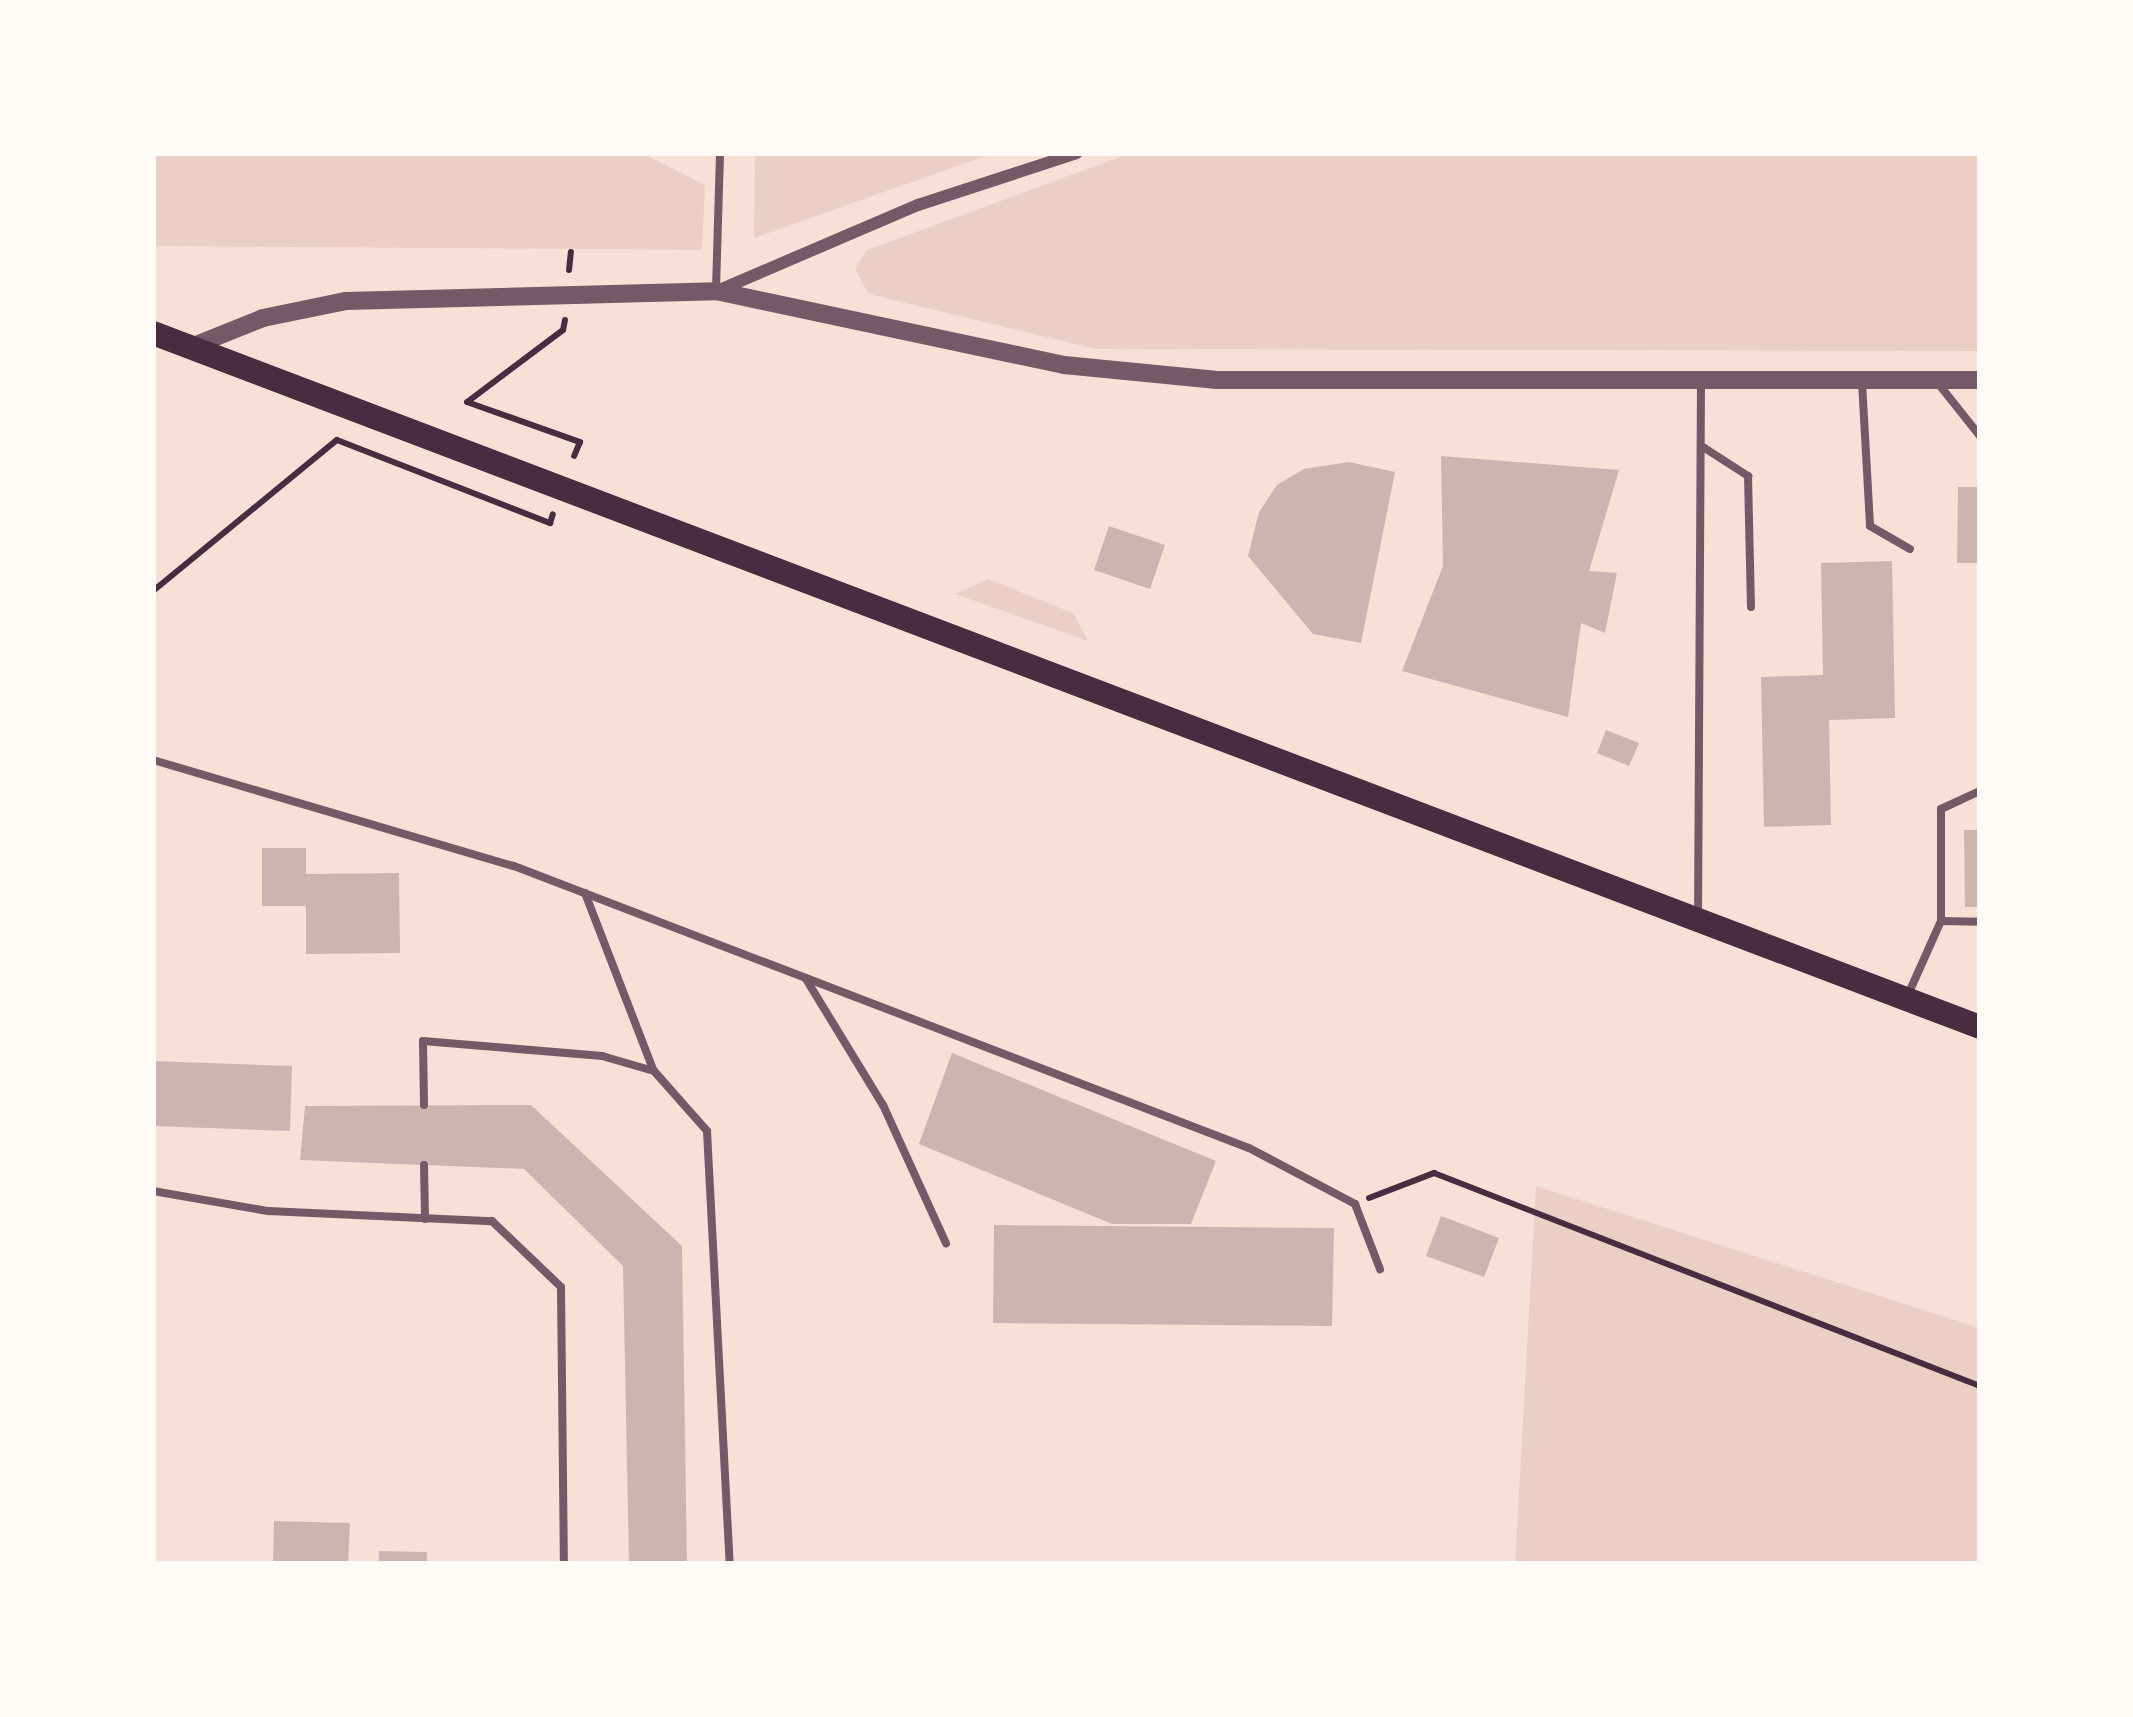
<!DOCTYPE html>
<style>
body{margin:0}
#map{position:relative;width:2133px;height:1717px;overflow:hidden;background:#f7e1d7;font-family:Mulish,sans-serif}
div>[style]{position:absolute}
.green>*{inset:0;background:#ebcfc5}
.building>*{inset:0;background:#ccb4b1}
.path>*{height:6px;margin:-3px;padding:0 3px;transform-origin:3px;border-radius:3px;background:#4a2c40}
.service>*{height:8px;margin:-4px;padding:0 4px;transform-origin:4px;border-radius:4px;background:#755966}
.minor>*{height:12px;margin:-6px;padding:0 6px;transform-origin:6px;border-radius:6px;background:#755966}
.tertiary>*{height:18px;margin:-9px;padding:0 9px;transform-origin:9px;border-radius:9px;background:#755966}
.primary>*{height:24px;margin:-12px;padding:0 12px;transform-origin:12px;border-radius:12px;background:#4a2c40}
span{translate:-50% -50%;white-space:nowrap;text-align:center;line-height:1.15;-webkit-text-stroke:9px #fffaf5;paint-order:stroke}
.frame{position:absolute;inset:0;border:156px solid #fffaf5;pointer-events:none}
</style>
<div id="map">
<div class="green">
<div style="clip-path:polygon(153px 153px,642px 153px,705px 185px,702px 250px,153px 246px)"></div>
<div style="clip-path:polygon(755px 153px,994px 153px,754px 238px)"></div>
<div style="clip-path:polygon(1131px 153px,1980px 153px,1980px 351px,1095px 349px,869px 294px,855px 269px,867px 250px)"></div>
<div style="clip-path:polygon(988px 579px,1073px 613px,1088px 641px,955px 594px)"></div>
<div style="clip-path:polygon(1536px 1186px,1980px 1328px,1980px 1564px,1515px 1564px)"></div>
</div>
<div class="building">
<div style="clip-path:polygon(1441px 456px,1619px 470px,1589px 571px,1617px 573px,1605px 633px,1581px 623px,1568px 717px,1402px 671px,1443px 566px)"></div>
<div style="clip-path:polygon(1349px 462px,1395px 472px,1361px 643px,1313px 634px,1248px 556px,1259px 512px,1277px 485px,1304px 469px)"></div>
<div style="clip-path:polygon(1958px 487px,1980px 487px,1980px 563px,1957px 563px)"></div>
<div style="clip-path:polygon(1109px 526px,1165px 545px,1150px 589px,1094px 570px)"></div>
<div style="clip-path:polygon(1892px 561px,1895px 718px,1829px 720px,1831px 825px,1764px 827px,1761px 677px,1823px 675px,1821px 563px)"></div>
<div style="clip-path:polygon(1606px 730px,1639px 743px,1629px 766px,1597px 753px)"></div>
<div style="clip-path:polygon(1964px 830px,1980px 830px,1980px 907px,1965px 907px)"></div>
<div style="clip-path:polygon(262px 848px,306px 848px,306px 874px,399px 873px,400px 953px,306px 954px,306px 906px,262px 906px)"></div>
<div style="clip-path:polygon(952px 1053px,1216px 1161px,1191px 1224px,1112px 1224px,919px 1144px)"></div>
<div style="clip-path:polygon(153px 1061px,292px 1066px,290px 1131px,153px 1126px)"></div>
<div style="clip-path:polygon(531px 1105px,682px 1246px,687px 1564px,629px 1564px,623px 1266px,524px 1169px,300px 1160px,305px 1106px)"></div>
<div style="clip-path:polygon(1441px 1216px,1499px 1238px,1484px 1277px,1426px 1256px)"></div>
<div style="clip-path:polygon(994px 1225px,1334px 1228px,1332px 1326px,993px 1323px)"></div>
<div style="clip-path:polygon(274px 1521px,350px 1523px,348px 1564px,273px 1564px)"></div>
<div style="clip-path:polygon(379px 1551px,427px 1552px,427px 1564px,379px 1564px)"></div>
</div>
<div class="path">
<div style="left:569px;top:270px;width:18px;rotate:-84deg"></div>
<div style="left:565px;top:320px;width:10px;rotate:101deg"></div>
<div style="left:563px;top:330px;width:120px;rotate:143.1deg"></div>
<div style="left:467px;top:402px;width:120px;rotate:19.5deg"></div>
<div style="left:580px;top:442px;width:15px;rotate:113deg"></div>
<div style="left:153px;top:591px;width:238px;rotate:-39.4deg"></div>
<div style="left:337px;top:440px;width:229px;rotate:21.3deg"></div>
<div style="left:550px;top:523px;width:9px;rotate:-72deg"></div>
<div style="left:1369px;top:1198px;width:70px;rotate:-21deg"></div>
<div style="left:1434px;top:1173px;width:586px;rotate:21.31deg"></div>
</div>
<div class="service">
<div style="left:716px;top:289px;width:136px;rotate:-88.3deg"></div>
<div style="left:1862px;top:382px;width:144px;rotate:86.8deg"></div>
<div style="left:1870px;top:526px;width:46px;rotate:29.9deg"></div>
<div style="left:1937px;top:382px;width:69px;rotate:51.5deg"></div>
<div style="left:1703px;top:447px;width:54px;rotate:32.8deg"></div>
<div style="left:1748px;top:476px;width:131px;rotate:88.7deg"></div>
<div style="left:153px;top:760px;width:376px;rotate:16.4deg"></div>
<div style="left:514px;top:866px;width:787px;rotate:20.99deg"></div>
<div style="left:1249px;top:1148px;width:120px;rotate:27.8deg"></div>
<div style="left:1355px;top:1204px;width:70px;rotate:69deg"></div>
<div style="left:585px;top:893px;width:189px;rotate:68.9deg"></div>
<div style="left:1698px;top:918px;width:537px;rotate:-89.68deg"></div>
<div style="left:1941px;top:921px;width:39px;rotate:1deg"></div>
<div style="left:806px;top:979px;width:148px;rotate:58.6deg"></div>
<div style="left:883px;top:1105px;width:152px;rotate:65.5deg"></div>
<div style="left:1907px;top:997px;width:83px;rotate:-65.9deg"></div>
<div style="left:1941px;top:921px;width:112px;rotate:-90deg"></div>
<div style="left:1941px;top:809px;width:43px;rotate:-24.8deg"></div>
<div style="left:424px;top:1105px;width:64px;rotate:-90.9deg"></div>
<div style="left:423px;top:1041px;width:180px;rotate:4.8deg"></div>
<div style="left:602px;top:1056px;width:54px;rotate:16.1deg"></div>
<div style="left:654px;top:1071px;width:80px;rotate:48.5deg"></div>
<div style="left:707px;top:1131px;width:434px;rotate:87deg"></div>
<div style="left:424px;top:1165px;width:54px;rotate:88.9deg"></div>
<div style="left:153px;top:1191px;width:117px;rotate:9.9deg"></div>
<div style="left:268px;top:1211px;width:224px;rotate:2.6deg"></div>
<div style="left:492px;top:1221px;width:95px;rotate:43.7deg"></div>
<div style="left:561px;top:1287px;width:277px;rotate:89.4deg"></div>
</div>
<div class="minor">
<div style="left:717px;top:291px;width:219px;rotate:-23.2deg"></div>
<div style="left:918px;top:205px;width:167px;rotate:-18.1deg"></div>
</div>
<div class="tertiary">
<div style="left:191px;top:347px;width:78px;rotate:-21.9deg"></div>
<div style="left:263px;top:318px;width:85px;rotate:-11.6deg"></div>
<div style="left:346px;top:301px;width:370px;rotate:-1.5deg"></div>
<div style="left:716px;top:291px;width:356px;rotate:12deg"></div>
<div style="left:1064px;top:365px;width:154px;rotate:5.6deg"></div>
<div style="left:1217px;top:380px;width:763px"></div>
</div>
<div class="primary">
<div style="left:153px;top:333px;width:1954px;rotate:20.8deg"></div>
</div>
<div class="frame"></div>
</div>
